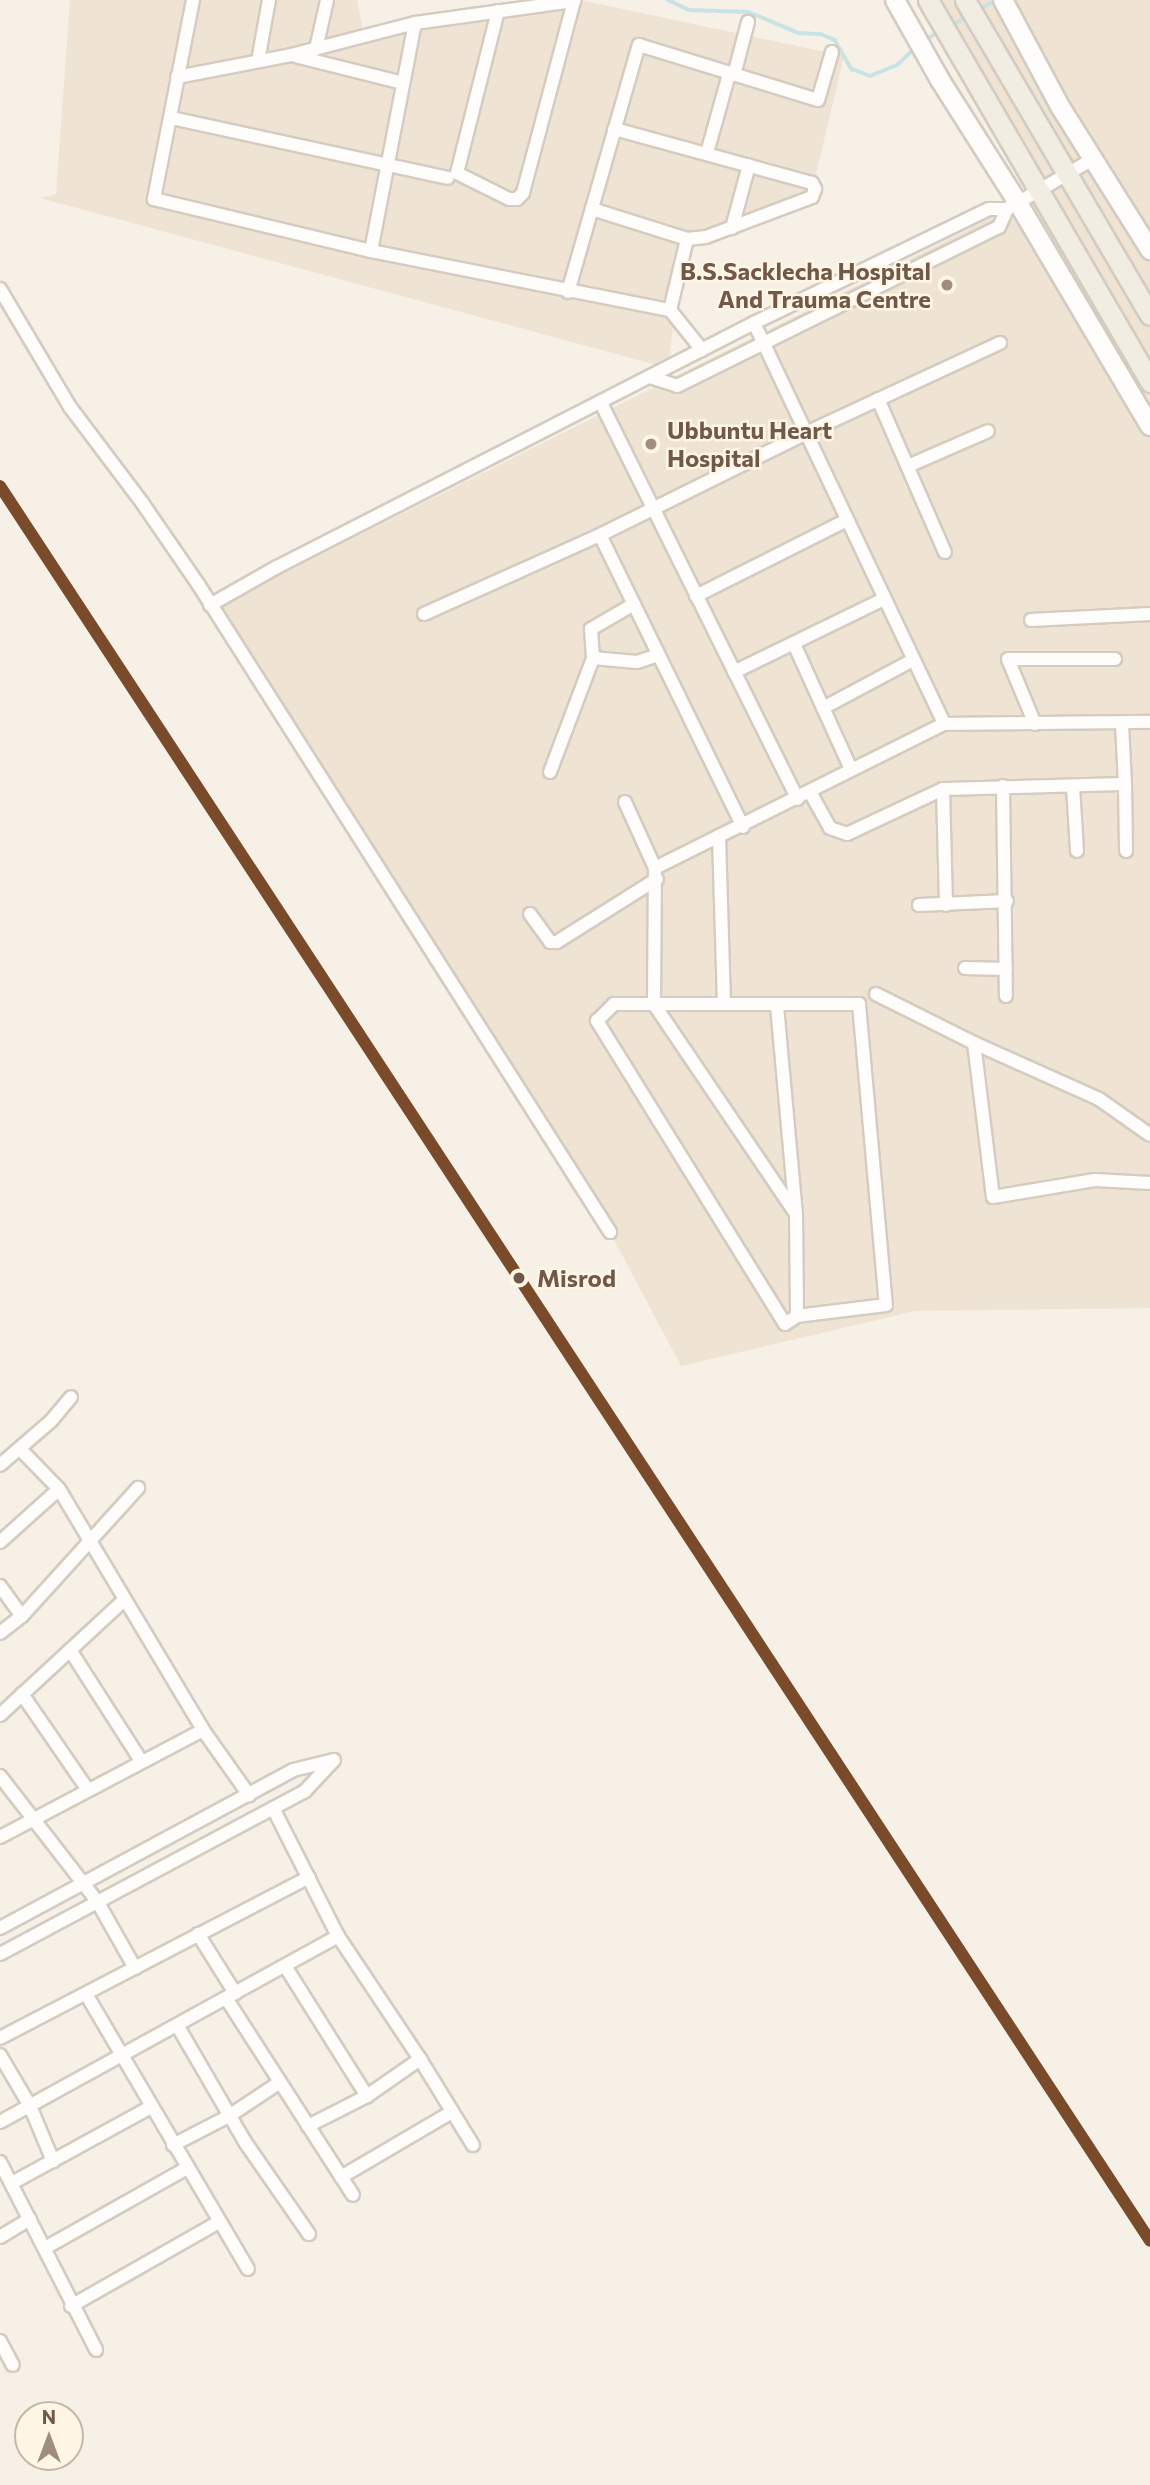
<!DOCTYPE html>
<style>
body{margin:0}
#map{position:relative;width:1150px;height:2485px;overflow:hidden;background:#f6f0e6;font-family:Commissioner,sans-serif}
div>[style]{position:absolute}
.residential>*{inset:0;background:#efe3d3}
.stream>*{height:3.5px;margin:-1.75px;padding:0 1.75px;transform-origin:1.75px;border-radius:1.75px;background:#c8e3e5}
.roads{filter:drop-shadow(2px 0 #d4cbc1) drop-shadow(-2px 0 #d4cbc1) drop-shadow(0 2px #d4cbc1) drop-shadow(0 -2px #d4cbc1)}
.street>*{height:12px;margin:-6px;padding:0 6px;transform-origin:6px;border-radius:6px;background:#fefdfb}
.secondary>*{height:18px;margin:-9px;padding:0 9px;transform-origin:9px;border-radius:9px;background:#fefdfb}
.primary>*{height:19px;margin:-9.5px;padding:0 9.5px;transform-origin:9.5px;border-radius:9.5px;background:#f1ede3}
.rail>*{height:3.5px;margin-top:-1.75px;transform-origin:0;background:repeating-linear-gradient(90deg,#e3e1e3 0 10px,transparent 0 17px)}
.rail-1>*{height:12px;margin:-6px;padding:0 6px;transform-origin:6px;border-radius:6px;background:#7a4b2a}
.dots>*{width:19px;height:19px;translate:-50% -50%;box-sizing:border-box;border:4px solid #fff6e6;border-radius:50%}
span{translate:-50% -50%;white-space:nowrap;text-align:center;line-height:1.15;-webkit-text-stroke:5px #fff6e6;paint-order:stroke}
.poi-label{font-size:24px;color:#725848;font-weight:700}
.right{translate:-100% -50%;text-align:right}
.left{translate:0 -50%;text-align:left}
.stop-label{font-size:24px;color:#725848;font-weight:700}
.north{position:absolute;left:14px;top:2401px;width:70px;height:70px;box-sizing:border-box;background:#fff6e6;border:2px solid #c7b7a7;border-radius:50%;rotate:0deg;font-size:19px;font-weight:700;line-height:28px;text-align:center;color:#725848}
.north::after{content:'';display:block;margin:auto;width:24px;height:32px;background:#a08d7f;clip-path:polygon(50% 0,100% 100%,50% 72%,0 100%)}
</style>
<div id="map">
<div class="residential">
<div style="clip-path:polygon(70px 0,357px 0,364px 36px,580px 0,844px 56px,811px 195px,684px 237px,668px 368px,40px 198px,56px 194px)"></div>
<div style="clip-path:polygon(933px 0,1150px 0,1150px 364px)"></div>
<div style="clip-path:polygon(1043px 192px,1150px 380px,1150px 1308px,915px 1311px,681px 1366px,610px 1232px,214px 608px)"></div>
</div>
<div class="stream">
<div style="left:668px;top:0;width:23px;rotate:25deg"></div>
<div style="left:689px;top:10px;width:60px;rotate:1.9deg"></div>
<div style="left:749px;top:12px;width:54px;rotate:22.8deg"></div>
<div style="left:799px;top:33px;width:22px;rotate:3deg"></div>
<div style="left:821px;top:34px;width:15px;rotate:23deg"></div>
<div style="left:835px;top:40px;width:34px;rotate:60deg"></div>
<div style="left:852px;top:69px;width:19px;rotate:21deg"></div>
<div style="left:870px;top:76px;width:29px;rotate:-22deg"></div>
<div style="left:897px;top:65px;width:26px;rotate:-43deg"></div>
<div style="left:980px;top:9px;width:18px;rotate:-29deg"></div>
<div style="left:949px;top:26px;width:20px;rotate:-27deg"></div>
<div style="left:925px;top:40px;width:16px;rotate:-30deg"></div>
</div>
<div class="roads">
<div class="street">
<div style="left:193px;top:0;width:203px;rotate:101.1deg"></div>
<div style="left:154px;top:199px;width:223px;rotate:13.5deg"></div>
<div style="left:371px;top:251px;width:305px;rotate:11.2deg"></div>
<div style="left:670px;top:310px;width:51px;rotate:51.3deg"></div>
<div style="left:316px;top:49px;width:50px;rotate:-77.3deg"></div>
<div style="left:295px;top:56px;width:111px;rotate:14deg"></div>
<div style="left:258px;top:61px;width:62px;rotate:-79.8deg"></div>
<div style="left:734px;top:75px;width:55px;rotate:-75.2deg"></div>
<div style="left:177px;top:77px;width:116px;rotate:-10.9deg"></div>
<div style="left:291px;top:55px;width:128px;rotate:-14.5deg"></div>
<div style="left:415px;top:23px;width:161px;rotate:-7.9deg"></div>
<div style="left:574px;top:1px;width:199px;rotate:104.9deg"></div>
<div style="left:523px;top:193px;width:8px;rotate:135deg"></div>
<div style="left:517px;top:199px;width:8px;rotate:180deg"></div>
<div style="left:509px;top:199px;width:58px;rotate:-153.4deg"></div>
<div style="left:457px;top:173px;width:167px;rotate:-75.8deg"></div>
<div style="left:171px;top:118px;width:283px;rotate:12.2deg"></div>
<div style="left:707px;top:153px;width:82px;rotate:-74.4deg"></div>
<div style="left:592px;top:209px;width:100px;rotate:17.5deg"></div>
<div style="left:687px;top:239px;width:19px;rotate:-6deg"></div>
<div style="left:706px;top:237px;width:113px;rotate:-20.7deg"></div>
<div style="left:812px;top:197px;width:9px;rotate:-69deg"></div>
<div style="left:815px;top:189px;width:7px;rotate:-117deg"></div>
<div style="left:812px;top:183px;width:205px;rotate:-164.7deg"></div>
<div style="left:732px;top:228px;width:65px;rotate:-74.9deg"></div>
<div style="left:371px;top:251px;width:232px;rotate:-79.1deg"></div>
<div style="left:0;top:289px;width:137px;rotate:59.3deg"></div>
<div style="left:70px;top:407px;width:121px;rotate:53deg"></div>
<div style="left:143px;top:504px;width:97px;rotate:55.5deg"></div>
<div style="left:198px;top:584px;width:768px;rotate:57.55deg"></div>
<div style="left:568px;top:292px;width:257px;rotate:-74deg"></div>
<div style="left:639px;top:45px;width:187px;rotate:17.1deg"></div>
<div style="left:818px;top:100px;width:50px;rotate:-73.7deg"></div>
<div style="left:670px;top:310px;width:73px;rotate:-76.5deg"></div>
<div style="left:754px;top:323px;width:444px;rotate:64.6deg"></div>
<div style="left:650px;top:377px;width:28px;rotate:18deg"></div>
<div style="left:677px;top:386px;width:359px;rotate:-26.3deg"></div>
<div style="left:999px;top:227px;width:20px;rotate:-66deg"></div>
<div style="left:878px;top:399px;width:167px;rotate:66.4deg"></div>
<div style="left:601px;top:403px;width:442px;rotate:63.6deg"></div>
<div style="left:908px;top:466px;width:87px;rotate:-23.6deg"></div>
<div style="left:600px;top:535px;width:325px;rotate:63.9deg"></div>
<div style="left:696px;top:596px;width:169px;rotate:-26.7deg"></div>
<div style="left:634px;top:604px;width:50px;rotate:149.8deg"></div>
<div style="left:591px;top:629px;width:29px;rotate:86deg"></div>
<div style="left:593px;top:658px;width:44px;rotate:5.2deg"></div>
<div style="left:637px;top:662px;width:23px;rotate:-18deg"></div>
<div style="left:210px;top:605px;width:77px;rotate:-29.6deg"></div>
<div style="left:277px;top:567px;width:536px;rotate:-27.09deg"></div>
<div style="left:754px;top:323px;width:261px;rotate:-25.9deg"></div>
<div style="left:989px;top:209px;width:18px"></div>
<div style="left:1007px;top:209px;width:99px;rotate:-30.2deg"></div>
<div style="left:424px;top:614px;width:193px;rotate:-24.2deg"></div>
<div style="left:600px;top:535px;width:230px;rotate:-26.3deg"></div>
<div style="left:806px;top:433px;width:214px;rotate:-24.9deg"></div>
<div style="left:1031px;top:620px;width:119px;rotate:-2.9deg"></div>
<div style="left:794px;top:644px;width:137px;rotate:65.5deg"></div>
<div style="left:734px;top:672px;width:167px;rotate:-26deg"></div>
<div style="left:823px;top:708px;width:102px;rotate:-28.1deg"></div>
<div style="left:1035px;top:724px;width:70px;rotate:-112.6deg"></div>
<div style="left:1008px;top:659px;width:107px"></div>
<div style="left:550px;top:772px;width:122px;rotate:-69.3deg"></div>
<div style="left:1125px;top:784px;width:67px;rotate:89.1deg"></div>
<div style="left:1003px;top:786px;width:210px;rotate:89.2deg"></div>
<div style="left:1073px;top:787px;width:64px;rotate:86.4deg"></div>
<div style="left:943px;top:789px;width:116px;rotate:88.5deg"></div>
<div style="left:810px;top:792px;width:41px;rotate:60.9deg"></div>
<div style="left:830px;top:828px;width:18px;rotate:19deg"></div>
<div style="left:847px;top:834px;width:106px;rotate:-25.1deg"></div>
<div style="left:943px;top:789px;width:182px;rotate:-1.6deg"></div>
<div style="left:1125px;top:784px;width:60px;rotate:-92.9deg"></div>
<div style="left:625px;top:802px;width:72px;rotate:65.6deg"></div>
<div style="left:719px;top:836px;width:168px;rotate:88.3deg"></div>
<div style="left:919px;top:905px;width:88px;rotate:-2.6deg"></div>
<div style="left:530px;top:914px;width:34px;rotate:54deg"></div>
<div style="left:550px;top:942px;width:7px"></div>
<div style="left:557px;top:942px;width:118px;rotate:-32.2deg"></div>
<div style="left:965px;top:968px;width:41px;rotate:1.4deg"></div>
<div style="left:876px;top:994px;width:110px;rotate:26.6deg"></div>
<div style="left:974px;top:1043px;width:137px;rotate:24.1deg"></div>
<div style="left:1099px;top:1099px;width:62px;rotate:35.2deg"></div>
<div style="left:614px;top:1004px;width:245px"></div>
<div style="left:859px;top:1004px;width:302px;rotate:84.9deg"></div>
<div style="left:886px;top:1305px;width:90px;rotate:173deg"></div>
<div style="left:797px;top:1316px;width:14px;rotate:146deg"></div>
<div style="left:785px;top:1324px;width:357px;rotate:-121.8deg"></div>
<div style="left:597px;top:1021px;width:24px;rotate:-45deg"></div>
<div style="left:777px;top:1006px;width:209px;rotate:84.8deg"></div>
<div style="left:796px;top:1214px;width:102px;rotate:89.4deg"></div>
<div style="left:974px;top:1043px;width:155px;rotate:83deg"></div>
<div style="left:993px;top:1197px;width:103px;rotate:-9.5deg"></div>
<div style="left:1095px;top:1180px;width:55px;rotate:3.1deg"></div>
<div style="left:796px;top:1214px;width:254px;rotate:-124.1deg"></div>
<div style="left:654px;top:1004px;width:136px;rotate:-89.6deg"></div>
<div style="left:655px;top:868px;width:323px;rotate:-26.5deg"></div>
<div style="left:944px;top:724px;width:206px;rotate:-0.6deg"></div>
<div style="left:20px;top:1449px;width:56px;rotate:45.7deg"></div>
<div style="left:59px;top:1489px;width:281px;rotate:59.1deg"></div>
<div style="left:203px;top:1730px;width:80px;rotate:54.7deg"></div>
<div style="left:0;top:1465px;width:67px;rotate:-40.8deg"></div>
<div style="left:51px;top:1421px;width:31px;rotate:-50deg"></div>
<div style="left:0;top:1542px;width:79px;rotate:-41.9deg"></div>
<div style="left:0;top:1586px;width:37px;rotate:54deg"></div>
<div style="left:0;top:1633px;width:28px;rotate:-38deg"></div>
<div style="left:22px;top:1616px;width:173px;rotate:-47.8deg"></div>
<div style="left:70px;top:1650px;width:133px;rotate:57.3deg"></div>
<div style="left:22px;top:1694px;width:116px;rotate:55.5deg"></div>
<div style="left:0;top:1715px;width:169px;rotate:-42.8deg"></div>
<div style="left:0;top:1776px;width:158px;rotate:52.2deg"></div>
<div style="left:97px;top:1901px;width:77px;rotate:60.4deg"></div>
<div style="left:273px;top:1808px;width:144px;rotate:63.1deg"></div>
<div style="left:338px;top:1936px;width:148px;rotate:56.3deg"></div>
<div style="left:420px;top:2059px;width:101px;rotate:58.4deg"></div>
<div style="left:0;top:1837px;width:229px;rotate:-27.8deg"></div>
<div style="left:0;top:1928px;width:333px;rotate:-28.3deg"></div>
<div style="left:293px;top:1770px;width:42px;rotate:-13.7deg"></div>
<div style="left:198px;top:1934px;width:70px;rotate:57.9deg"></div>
<div style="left:0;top:1954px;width:346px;rotate:-28.1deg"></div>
<div style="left:305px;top:1791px;width:42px;rotate:-46.9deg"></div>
<div style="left:285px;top:1966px;width:154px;rotate:57.8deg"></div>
<div style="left:86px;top:1994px;width:319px;rotate:59.5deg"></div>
<div style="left:226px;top:1998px;width:234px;rotate:57.2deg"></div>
<div style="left:177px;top:2025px;width:135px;rotate:59.8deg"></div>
<div style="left:245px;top:2142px;width:112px;rotate:55.2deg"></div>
<div style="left:0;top:2038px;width:348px;rotate:-27.5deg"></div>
<div style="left:0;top:2055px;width:59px;rotate:59.5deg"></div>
<div style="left:30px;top:2106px;width:60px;rotate:67.3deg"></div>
<div style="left:0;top:2122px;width:386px;rotate:-28.8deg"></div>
<div style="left:308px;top:2126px;width:66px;rotate:-27deg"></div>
<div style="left:367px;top:2096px;width:65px;rotate:-34.9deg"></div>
<div style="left:173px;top:2145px;width:63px;rotate:-27.4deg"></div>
<div style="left:229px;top:2116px;width:61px;rotate:-33.7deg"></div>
<div style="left:0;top:2162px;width:211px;rotate:62.9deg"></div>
<div style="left:341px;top:2177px;width:129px;rotate:-30.4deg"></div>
<div style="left:12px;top:2183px;width:158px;rotate:-28.7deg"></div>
<div style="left:0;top:2237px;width:35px;rotate:-31deg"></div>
<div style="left:45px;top:2248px;width:163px;rotate:-29.4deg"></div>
<div style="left:71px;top:2306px;width:170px;rotate:-29.6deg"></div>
<div style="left:0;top:2341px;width:27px;rotate:62deg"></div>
</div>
<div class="secondary">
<div style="left:895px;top:0;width:92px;rotate:60.6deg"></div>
<div style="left:940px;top:80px;width:146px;rotate:57.6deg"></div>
<div style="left:1018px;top:203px;width:259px;rotate:59.4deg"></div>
<div style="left:1003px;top:0;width:123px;rotate:61.8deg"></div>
<div style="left:1061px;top:108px;width:168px;rotate:57.9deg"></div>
</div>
<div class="primary">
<div style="left:928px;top:0;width:442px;rotate:59.8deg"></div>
<div style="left:965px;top:0;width:365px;rotate:59.6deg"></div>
</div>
</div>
<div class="rail">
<div style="left:0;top:486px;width:2098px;rotate:56.76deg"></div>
</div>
<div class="rail-1">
<div style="left:0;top:486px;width:2098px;rotate:56.76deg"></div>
</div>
<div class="dots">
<div style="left:947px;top:285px;background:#a08d7f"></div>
<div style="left:651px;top:444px;background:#a08d7f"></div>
<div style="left:519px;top:1278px;background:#725848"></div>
</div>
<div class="poi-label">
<span class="right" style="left:931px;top:285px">B.S.Sacklecha Hospital<br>And Trauma Centre</span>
<span class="left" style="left:667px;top:444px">Ubbuntu Heart<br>Hospital</span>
</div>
<div class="stop-label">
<span class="left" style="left:537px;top:1278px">Misrod</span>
</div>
<div class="north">N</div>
</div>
